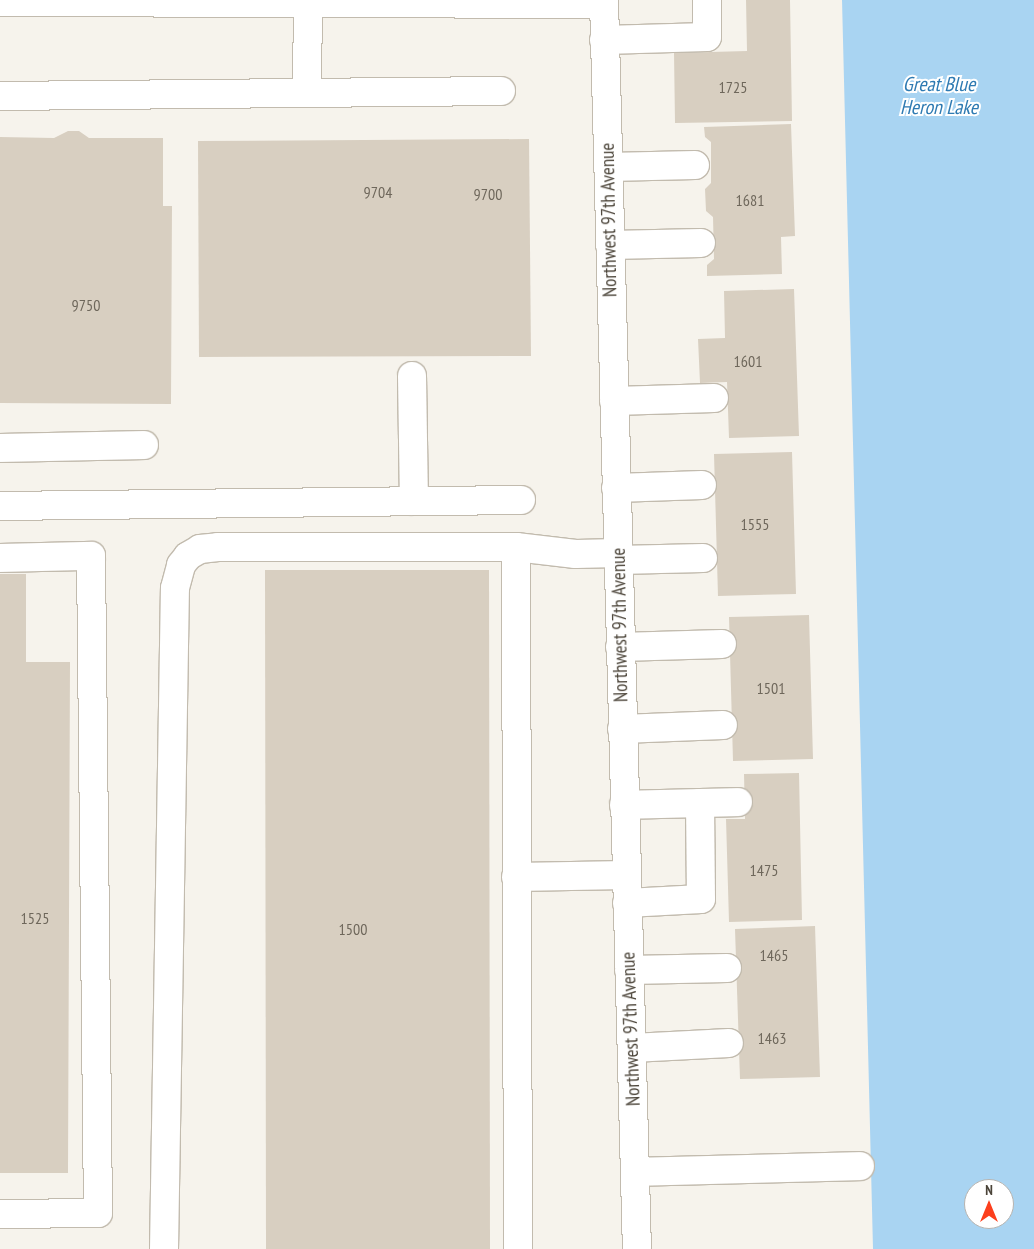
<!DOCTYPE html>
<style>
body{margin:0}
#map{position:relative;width:1034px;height:1249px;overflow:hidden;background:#f6f3ec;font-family:"PT Sans Narrow",sans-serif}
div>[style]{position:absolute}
.water>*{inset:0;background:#a9d4f2}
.building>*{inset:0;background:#d8cfc1}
.roads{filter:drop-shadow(1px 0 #c2bbae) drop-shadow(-1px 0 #c2bbae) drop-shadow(0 1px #c2bbae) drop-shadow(0 -1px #c2bbae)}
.minor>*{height:28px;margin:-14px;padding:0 14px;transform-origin:14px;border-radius:14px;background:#fff}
span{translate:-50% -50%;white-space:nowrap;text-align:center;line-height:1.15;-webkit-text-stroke:4px #fff;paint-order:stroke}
.number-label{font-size:16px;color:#6e675b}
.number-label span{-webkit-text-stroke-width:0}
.street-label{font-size:19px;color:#4b4439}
.water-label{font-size:20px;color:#2e7ab2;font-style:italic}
.north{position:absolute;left:964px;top:1179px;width:50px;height:50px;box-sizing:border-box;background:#fff;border:1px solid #b7b4b0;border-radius:50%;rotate:0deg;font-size:14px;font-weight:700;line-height:20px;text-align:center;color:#4b4439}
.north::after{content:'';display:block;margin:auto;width:18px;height:22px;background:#fc3f1d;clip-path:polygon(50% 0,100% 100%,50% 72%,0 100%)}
</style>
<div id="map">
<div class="water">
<div style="clip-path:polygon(evenodd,842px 0,1034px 0,1034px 1249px,873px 1249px,842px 0,974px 1189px,1004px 1189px,1004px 1219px,974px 1219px,974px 1189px)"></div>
</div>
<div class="building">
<div style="clip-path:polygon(746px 0,790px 0,792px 121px,675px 123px,674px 53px,747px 51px)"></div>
<div style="clip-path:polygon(791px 124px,795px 236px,781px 237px,782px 274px,707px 276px,707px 265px,714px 259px,713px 217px,706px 211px,705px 189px,711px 183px,711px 142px,705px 137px,704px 127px)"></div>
<div style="clip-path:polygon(68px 131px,79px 131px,89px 138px,163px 138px,163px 206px,172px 206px,171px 404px,0 403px,0 137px,54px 138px)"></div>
<div style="clip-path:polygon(529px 139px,531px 356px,199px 357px,198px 141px)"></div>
<div style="clip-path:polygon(794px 289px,799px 436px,729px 438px,727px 382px,700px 383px,698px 339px,725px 338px,724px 291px)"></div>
<div style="clip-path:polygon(792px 452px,796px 594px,718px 596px,714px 454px)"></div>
<div style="clip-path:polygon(265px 570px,489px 570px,490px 1249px,266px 1249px)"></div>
<div style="clip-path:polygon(0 574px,26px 574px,26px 662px,70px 662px,68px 1173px,0 1173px)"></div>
<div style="clip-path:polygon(809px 615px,813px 759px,733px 761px,729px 617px)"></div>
<div style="clip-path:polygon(799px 773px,802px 920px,729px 922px,726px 819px,745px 819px,744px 774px)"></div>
<div style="clip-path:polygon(815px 926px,820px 1077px,740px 1079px,735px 929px)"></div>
</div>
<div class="roads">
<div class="minor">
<div style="left:604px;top:0;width:1249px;rotate:88.49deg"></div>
<div style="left:0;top:2px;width:604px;rotate:0.19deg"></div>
<div style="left:604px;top:40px;width:103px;rotate:-1.7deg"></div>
<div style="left:707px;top:37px;width:37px;rotate:-90deg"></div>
<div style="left:307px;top:92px;width:89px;rotate:-89.4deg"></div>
<div style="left:0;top:96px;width:501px;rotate:-0.57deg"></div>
<div style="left:608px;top:167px;width:87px;rotate:-1.3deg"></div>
<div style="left:610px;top:245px;width:91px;rotate:-1.3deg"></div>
<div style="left:412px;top:376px;width:125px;rotate:89.1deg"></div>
<div style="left:614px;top:401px;width:100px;rotate:-1.7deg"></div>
<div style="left:0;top:448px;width:144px;rotate:-1.2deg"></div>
<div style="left:616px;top:488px;width:86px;rotate:-2deg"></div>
<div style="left:0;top:506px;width:521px;rotate:-0.66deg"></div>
<div style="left:516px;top:547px;width:702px;rotate:89.84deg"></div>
<div style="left:0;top:558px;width:91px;rotate:-1.3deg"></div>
<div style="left:91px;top:556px;width:657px;rotate:89.39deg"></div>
<div style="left:98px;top:1213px;width:98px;rotate:179.4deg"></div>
<div style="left:618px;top:560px;width:85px;rotate:-1.3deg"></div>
<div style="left:620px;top:647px;width:102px;rotate:-1.7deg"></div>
<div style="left:622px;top:729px;width:101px;rotate:-2.3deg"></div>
<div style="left:624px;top:805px;width:114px;rotate:-1.5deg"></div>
<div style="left:516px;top:877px;width:110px;rotate:-1deg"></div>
<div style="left:627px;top:903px;width:74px;rotate:-3.1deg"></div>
<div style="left:701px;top:899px;width:96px;rotate:-90.6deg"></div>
<div style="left:629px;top:970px;width:98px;rotate:-1.2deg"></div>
<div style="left:632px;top:1048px;width:97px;rotate:-3deg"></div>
<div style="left:636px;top:1172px;width:224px;rotate:-1.5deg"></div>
<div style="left:164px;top:1249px;width:661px;rotate:-89.05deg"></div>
<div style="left:175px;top:588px;width:24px;rotate:-75deg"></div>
<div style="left:181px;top:565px;width:11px;rotate:-52deg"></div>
<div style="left:188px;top:556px;width:14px;rotate:-30deg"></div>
<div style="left:200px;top:549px;width:18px;rotate:-6deg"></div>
<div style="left:218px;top:547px;width:298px"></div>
<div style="left:516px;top:547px;width:60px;rotate:6.7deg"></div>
<div style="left:576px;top:554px;width:42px;rotate:-1.4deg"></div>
</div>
</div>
<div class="number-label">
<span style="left:733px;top:87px">1725</span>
<span style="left:378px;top:192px">9704</span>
<span style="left:488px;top:194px">9700</span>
<span style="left:750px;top:200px">1681</span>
<span style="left:86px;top:305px">9750</span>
<span style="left:748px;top:361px">1601</span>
<span style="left:755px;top:524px">1555</span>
<span style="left:771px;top:688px">1501</span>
<span style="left:764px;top:870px">1475</span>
<span style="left:35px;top:918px">1525</span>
<span style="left:353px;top:929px">1500</span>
<span style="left:774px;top:955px">1465</span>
<span style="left:772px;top:1038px">1463</span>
</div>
<div class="street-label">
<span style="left:609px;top:220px;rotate:-91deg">Northwest 97th Avenue</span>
<span style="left:620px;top:625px;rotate:-91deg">Northwest 97th Avenue</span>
<span style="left:631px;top:1029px;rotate:-92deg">Northwest 97th Avenue</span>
</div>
<div class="water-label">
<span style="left:939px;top:96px">Great Blue<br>Heron Lake</span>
</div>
<div class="north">N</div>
</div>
